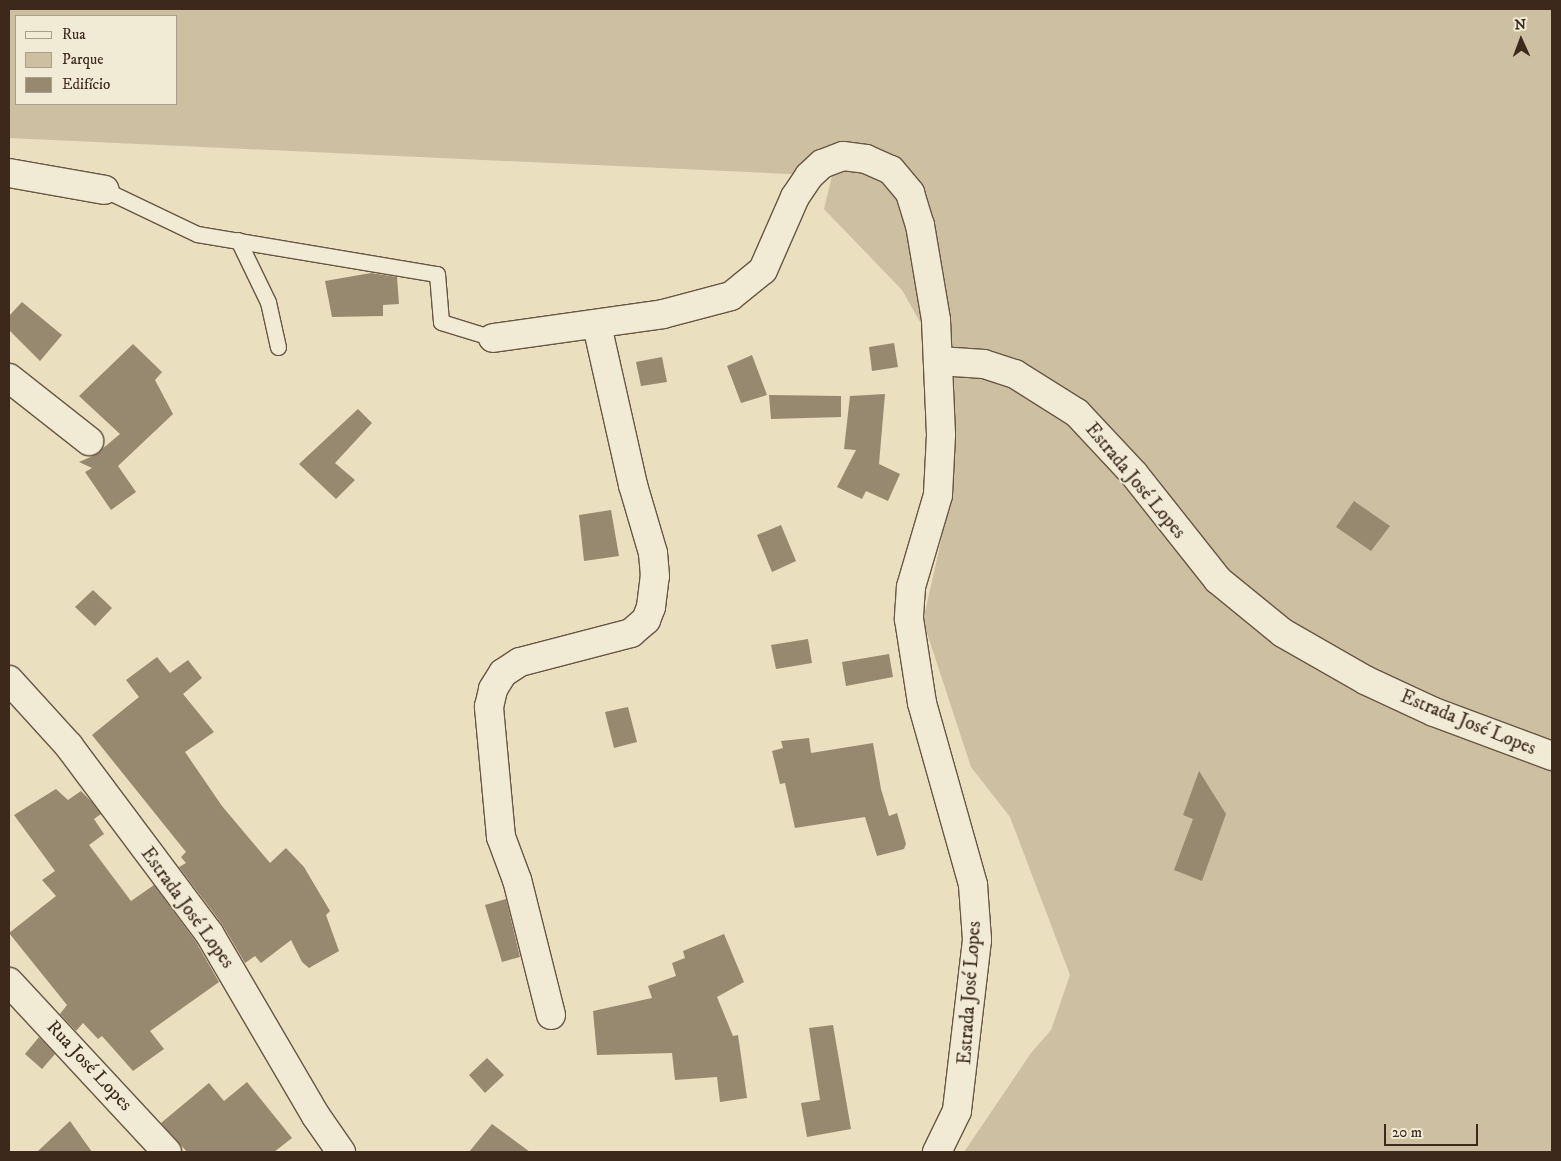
<!DOCTYPE html>
<meta charset="utf-8">
<style>
body{margin:0}
#map{position:relative;width:1561px;height:1161px;overflow:hidden;background:#eadfbe;font-family:"IM FELL DW Pica",serif}
div>[style]{position:absolute}
.green>*{inset:0;background:#cdc0a2}
.building>*{inset:0;background:#978870}
.roads{filter:drop-shadow(1px 0 #685644) drop-shadow(-1px 0 #685644) drop-shadow(0 1px #685644) drop-shadow(0 -1px #685644)}
.service>*{height:15px;margin:-7.5px;padding:0 7.5px;transform-origin:7.5px;border-radius:7.5px;background:#f1ead5}
.minor>*{height:28px;margin:-14px;padding:0 14px;transform-origin:14px;border-radius:14px;background:#f1ead5}
span{translate:-50% -50%;white-space:nowrap;text-align:center;line-height:1.15;-webkit-text-stroke:4px #f1ead5;paint-order:stroke}
.street-label{font-size:19px;color:#3d291c}
.frame{position:absolute;inset:0;border:10px solid #3d291c;pointer-events:none}
.legend{position:absolute;left:15px;top:15px;width:162px;height:90px;box-sizing:border-box;background:#f1ead5;border:1px solid #a99d8b;margin:0;padding:6px 9px;list-style:none;font-size:15px;color:#3d291c}
.legend li{display:flex;align-items:center;gap:10px;height:25px}
.legend b{width:25px;border:1px solid #a99d8b}
.north{position:absolute;left:1496px;top:15px;width:50px;height:50px;-webkit-text-stroke:4px #f1ead5;paint-order:stroke;rotate:358deg;font-size:14px;font-weight:700;line-height:20px;text-align:center;color:#3d291c}
.north::after{content:'';display:block;margin:auto;width:18px;height:22px;background:#3d291c;clip-path:polygon(50% 0,100% 100%,50% 72%,0 100%)}
.scale{position:absolute;left:1384px;top:1124px;width:94px;height:22px;box-sizing:border-box;border:2px solid #3d291c;border-top:0;padding-left:6px;font-size:15px;line-height:18px;white-space:nowrap;color:#3d291c;-webkit-text-stroke:4px #f1ead5;paint-order:stroke}
</style>
<div id="map">
<div class="green">
<div style="clip-path:polygon(evenodd,9px 9px,1552px 9px,1552px 1152px,964px 1152px,1031px 1053px,1051px 1030px,1070px 975px,1010px 817px,971px 767px,923px 621px,945px 523px,952px 420px,950px 375px,902px 290px,824px 209px,832px 176px,9px 138px,9px 9px,16px 16px,176px 16px,176px 104px,16px 104px,16px 16px)"></div>
</div>
<div class="building">
<div style="clip-path:polygon(371px 273px,397px 277px,399px 304px,383px 305px,383px 316px,332px 317px,325px 281px)"></div>
<div style="clip-path:polygon(22px 302px,62px 335px,40px 361px,9px 330px,9px 316px)"></div>
<div style="clip-path:polygon(894px 343px,898px 367px,872px 371px,869px 347px)"></div>
<div style="clip-path:polygon(133px 344px,162px 372px,155px 380px,173px 414px,118px 466px,136px 492px,111px 510px,85px 472px,92px 468px,79px 462px,95px 455px,120px 434px,79px 396px)"></div>
<div style="clip-path:polygon(752px 355px,767px 395px,741px 403px,727px 366px)"></div>
<div style="clip-path:polygon(662px 357px,667px 382px,641px 386px,636px 362px)"></div>
<div style="clip-path:polygon(885px 394px,879px 464px,900px 474px,888px 501px,866px 491px,862px 499px,837px 487px,856px 450px,844px 449px,850px 396px)"></div>
<div style="clip-path:polygon(769px 395px,841px 396px,841px 417px,771px 419px)"></div>
<div style="clip-path:polygon(358px 409px,372px 423px,335px 463px,355px 480px,336px 499px,299px 464px)"></div>
<div style="clip-path:polygon(1354px 501px,1390px 526px,1371px 551px,1336px 527px)"></div>
<div style="clip-path:polygon(611px 510px,619px 556px,584px 561px,579px 515px)"></div>
<div style="clip-path:polygon(781px 525px,796px 561px,772px 572px,757px 535px)"></div>
<div style="clip-path:polygon(93px 590px,112px 608px,95px 626px,75px 607px)"></div>
<div style="clip-path:polygon(808px 639px,812px 663px,776px 669px,771px 645px)"></div>
<div style="clip-path:polygon(889px 654px,893px 677px,846px 686px,842px 662px)"></div>
<div style="clip-path:polygon(157px 657px,170px 673px,188px 660px,202px 678px,183px 694px,214px 732px,185px 752px,222px 806px,270px 863px,286px 848px,304px 867px,330px 911px,326px 915px,339px 951px,309px 968px,302px 962px,291px 940px,261px 963px,255px 956px,245px 963px,222px 924px,179px 867px,186px 863px,181px 857px,186px 852px,92px 735px,139px 697px,126px 680px)"></div>
<div style="clip-path:polygon(628px 707px,637px 742px,614px 748px,605px 712px)"></div>
<div style="clip-path:polygon(809px 738px,811px 753px,873px 743px,881px 789px,889px 816px,897px 813px,906px 844px,904px 849px,877px 856px,865px 817px,795px 828px,785px 783px,780px 784px,772px 751px,783px 748px,781px 741px)"></div>
<div style="clip-path:polygon(1199px 771px,1226px 814px,1202px 881px,1174px 870px,1193px 819px,1183px 815px)"></div>
<div style="clip-path:polygon(56px 789px,68px 800px,81px 791px,91px 801px,101px 814px,94px 819px,104px 834px,89px 845px,131px 901px,154px 885px,196px 942px,219px 982px,150px 1031px,164px 1049px,133px 1071px,102px 1036px,98px 1039px,83px 1023px,76px 1031px,60px 1014px,67px 1005px,9px 933px,56px 896px,42px 880px,55px 871px,14px 815px)"></div>
<div style="clip-path:polygon(506px 899px,520px 957px,502px 962px,485px 905px)"></div>
<div style="clip-path:polygon(724px 934px,744px 982px,717px 997px,733px 1036px,738px 1035px,747px 1098px,720px 1102px,717px 1077px,675px 1080px,672px 1053px,597px 1055px,593px 1011px,652px 998px,648px 986px,676px 976px,672px 963px,685px 958px,683px 951px)"></div>
<div style="clip-path:polygon(833px 1025px,851px 1129px,807px 1137px,801px 1103px,820px 1100px,809px 1028px)"></div>
<div style="clip-path:polygon(39px 1037px,55px 1054px,42px 1069px,25px 1054px)"></div>
<div style="clip-path:polygon(487px 1058px,504px 1075px,485px 1093px,469px 1075px)"></div>
<div style="clip-path:polygon(247px 1082px,292px 1138px,274px 1152px,187px 1152px,161px 1123px,209px 1083px,224px 1101px)"></div>
<div style="clip-path:polygon(70px 1121px,92px 1152px,37px 1152px)"></div>
<div style="clip-path:polygon(492px 1124px,530px 1152px,469px 1152px)"></div>
</div>
<div class="roads">
<div class="service">
<div style="left:105px;top:190px;width:102px;rotate:25.6deg"></div>
<div style="left:197px;top:234px;width:243px;rotate:9.5deg"></div>
<div style="left:437px;top:274px;width:48px;rotate:85.2deg"></div>
<div style="left:441px;top:322px;width:54px;rotate:17.1deg"></div>
<div style="left:238px;top:240px;width:69px;rotate:64.2deg"></div>
<div style="left:268px;top:302px;width:46px;rotate:77.5deg"></div>
</div>
<div class="minor">
<div style="left:9px;top:173px;width:97px;rotate:10deg"></div>
<div style="left:493px;top:338px;width:172px;rotate:-8deg"></div>
<div style="left:663px;top:314px;width:70px;rotate:-14.8deg"></div>
<div style="left:731px;top:296px;width:41px;rotate:-39.1deg"></div>
<div style="left:763px;top:270px;width:80px;rotate:-66.3deg"></div>
<div style="left:795px;top:197px;width:25px;rotate:-56deg"></div>
<div style="left:809px;top:176px;width:18px;rotate:-43deg"></div>
<div style="left:822px;top:164px;width:22px;rotate:-21deg"></div>
<div style="left:843px;top:156px;width:23px;rotate:7deg"></div>
<div style="left:866px;top:159px;width:27px;rotate:24deg"></div>
<div style="left:891px;top:170px;width:30px;rotate:50deg"></div>
<div style="left:910px;top:193px;width:34px;rotate:73deg"></div>
<div style="left:920px;top:225px;width:96px;rotate:80.4deg"></div>
<div style="left:936px;top:320px;width:115px;rotate:87.5deg"></div>
<div style="left:941px;top:435px;width:60px;rotate:92.9deg"></div>
<div style="left:938px;top:495px;width:96px;rotate:106.4deg"></div>
<div style="left:911px;top:587px;width:32px;rotate:94deg"></div>
<div style="left:909px;top:619px;width:85px;rotate:81.2deg"></div>
<div style="left:922px;top:703px;width:189px;rotate:74.3deg"></div>
<div style="left:973px;top:885px;width:55px;rotate:85.8deg"></div>
<div style="left:977px;top:940px;width:172px;rotate:96.7deg"></div>
<div style="left:957px;top:1111px;width:46px;rotate:116deg"></div>
<div style="left:939px;top:361px;width:45px;rotate:3.8deg"></div>
<div style="left:984px;top:364px;width:33px;rotate:18deg"></div>
<div style="left:1015px;top:374px;width:73px;rotate:32.2deg"></div>
<div style="left:1077px;top:413px;width:83px;rotate:46.9deg"></div>
<div style="left:1134px;top:474px;width:135px;rotate:51.6deg"></div>
<div style="left:1218px;top:580px;width:84px;rotate:39.2deg"></div>
<div style="left:1283px;top:633px;width:95px;rotate:29.8deg"></div>
<div style="left:1365px;top:680px;width:76px;rotate:24.9deg"></div>
<div style="left:1434px;top:712px;width:126px;rotate:20.4deg"></div>
<div style="left:9px;top:378px;width:102px;rotate:38.2deg"></div>
<div style="left:9px;top:680px;width:89px;rotate:47.7deg"></div>
<div style="left:69px;top:746px;width:234px;rotate:53.2deg"></div>
<div style="left:209px;top:933px;width:212px;rotate:59.7deg"></div>
<div style="left:316px;top:1116px;width:44px;rotate:55.2deg"></div>
<div style="left:9px;top:982px;width:232px;rotate:47.1deg"></div>
<div style="left:551px;top:1015px;width:139px;rotate:-104.1deg"></div>
<div style="left:517px;top:880px;width:46px;rotate:-110.4deg"></div>
<div style="left:501px;top:837px;width:131px;rotate:-95.3deg"></div>
<div style="left:489px;top:707px;width:18px;rotate:-77deg"></div>
<div style="left:493px;top:689px;width:19px;rotate:-58deg"></div>
<div style="left:503px;top:673px;width:20px;rotate:-33deg"></div>
<div style="left:520px;top:662px;width:115px;rotate:-14.6deg"></div>
<div style="left:631px;top:633px;width:20px;rotate:-41deg"></div>
<div style="left:646px;top:620px;width:14px;rotate:-69deg"></div>
<div style="left:651px;top:607px;width:31px;rotate:-83deg"></div>
<div style="left:655px;top:576px;width:23px;rotate:-95deg"></div>
<div style="left:653px;top:553px;width:71px;rotate:-106.4deg"></div>
<div style="left:633px;top:485px;width:164px;rotate:-102.7deg"></div>
</div>
</div>
<div class="street-label">
<span style="left:1135px;top:481px;rotate:50deg">Estrada José Lopes</span>
<span style="left:1468px;top:723px;rotate:22deg">Estrada José Lopes</span>
<span style="left:187px;top:908px;rotate:54deg">Estrada José Lopes</span>
<span style="left:970px;top:993px;rotate:-86deg">Estrada José Lopes</span>
<span style="left:89px;top:1066px;rotate:47deg">Rua José Lopes</span>
</div>
<div class="frame"></div>
<ul class="legend">
<li><b style="height:6px;background:#f1ead5"></b>Rua</li>
<li><b style="height:14px;background:#cdc0a2"></b>Parque</li>
<li><b style="height:14px;background:#978870"></b>Edifício</li>
</ul>
<div class="north">N</div>
<div class="scale">20 m</div>
</div>
